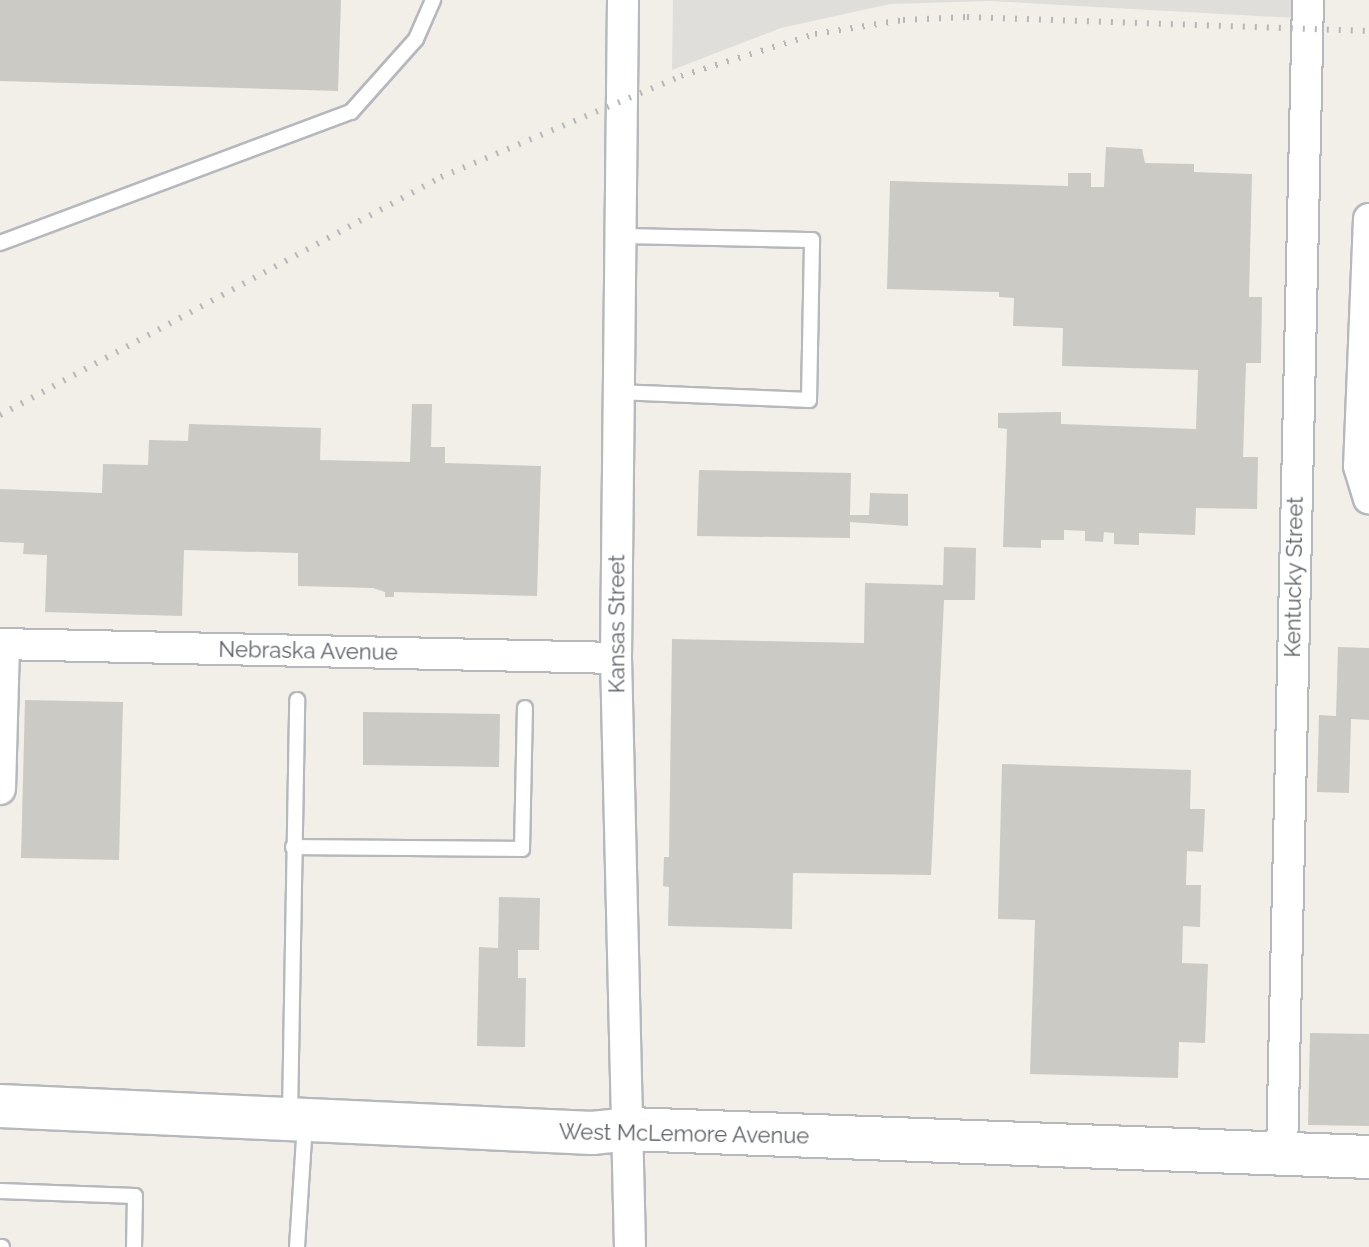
<!DOCTYPE html>
<style>
body{margin:0}
#map{position:relative;width:1369px;height:1247px;overflow:hidden;background:#f1efe8;font-family:Raleway,sans-serif}
div>[style]{position:absolute}
.industrial>*{inset:0;background:#e0deda}
.building>*{inset:0;background:#cccac5}
.roads{filter:drop-shadow(2px 0 #b5b8bc) drop-shadow(-2px 0 #b5b8bc) drop-shadow(0 2px #b5b8bc) drop-shadow(0 -2px #b5b8bc)}
.service>*{height:14px;margin:-7px;padding:0 7px;transform-origin:7px;border-radius:7px;background:#fff}
.minor>*{height:30px;margin:-15px;padding:0 15px;transform-origin:15px;border-radius:15px;background:#fff}
.secondary>*{height:42px;margin:-21px;padding:0 21px;transform-origin:21px;border-radius:21px;background:#fff}
.rail>*{height:6px;margin-top:-3px;transform-origin:0;background:repeating-linear-gradient(90deg,#b6b7b8 0 2px,transparent 0 12px)}
span{translate:-50% -50%;white-space:nowrap;text-align:center;line-height:1.15;-webkit-text-stroke:6px #fff;paint-order:stroke}
.street-label{font-size:22px;color:#5f6368}
</style>
<div id="map">
<div class="industrial">
<div style="clip-path:polygon(673px 0,1297px 0,1296px 18px,990px 1px,890px 4px,781px 28px,672px 70px)"></div>
</div>
<div class="building">
<div style="clip-path:polygon(0 0,341px 0,338px 91px,0 81px)"></div>
<div style="clip-path:polygon(1106px 147px,1142px 149px,1145px 163px,1194px 164px,1194px 172px,1252px 174px,1249px 297px,1262px 297px,1261px 363px,1246px 363px,1243px 457px,1258px 457px,1257px 509px,1196px 508px,1195px 535px,1139px 533px,1139px 545px,1114px 544px,1114px 533px,1104px 532px,1103px 542px,1085px 541px,1085px 531px,1064px 530px,1064px 540px,1041px 540px,1041px 548px,1003px 547px,1007px 429px,998px 428px,998px 413px,1061px 412px,1061px 424px,1196px 429px,1198px 370px,1062px 366px,1063px 328px,1013px 326px,1014px 298px,999px 297px,999px 292px,887px 289px,890px 181px,1068px 186px,1068px 173px,1091px 173px,1091px 187px,1104px 187px)"></div>
<div style="clip-path:polygon(412px 404px,432px 404px,431px 447px,445px 447px,445px 463px,541px 466px,537px 596px,394px 592px,394px 597px,385px 597px,385px 592px,373px 588px,298px 586px,298px 553px,184px 550px,182px 616px,45px 612px,47px 555px,23px 554px,24px 543px,0 542px,0 489px,102px 493px,103px 464px,148px 465px,149px 440px,188px 441px,189px 424px,321px 428px,320px 460px,410px 462px)"></div>
<div style="clip-path:polygon(699px 470px,851px 473px,850px 515px,869px 515px,870px 493px,908px 494px,908px 526px,850px 522px,850px 538px,697px 536px)"></div>
<div style="clip-path:polygon(944px 547px,976px 548px,975px 600px,944px 600px,931px 875px,793px 873px,792px 929px,668px 926px,669px 887px,663px 886px,664px 857px,669px 857px,672px 639px,864px 643px,865px 583px,943px 585px)"></div>
<div style="clip-path:polygon(1338px 647px,1369px 648px,1369px 720px,1351px 719px,1349px 793px,1317px 792px,1319px 715px,1336px 716px)"></div>
<div style="clip-path:polygon(25px 700px,123px 702px,119px 860px,21px 858px)"></div>
<div style="clip-path:polygon(363px 712px,500px 714px,499px 767px,363px 765px)"></div>
<div style="clip-path:polygon(1002px 764px,1191px 770px,1190px 809px,1205px 809px,1203px 852px,1187px 851px,1186px 885px,1201px 885px,1200px 927px,1183px 926px,1182px 963px,1208px 964px,1205px 1043px,1179px 1042px,1178px 1078px,1030px 1074px,1035px 920px,998px 919px)"></div>
<div style="clip-path:polygon(499px 897px,540px 898px,539px 950px,518px 950px,518px 978px,526px 978px,525px 1047px,477px 1046px,479px 947px,498px 948px)"></div>
<div style="clip-path:polygon(1310px 1033px,1369px 1034px,1369px 1126px,1308px 1125px)"></div>
</div>
<div class="roads">
<div class="service">
<div style="left:0;top:243px;width:375px;rotate:-20.5deg"></div>
<div style="left:351px;top:112px;width:98px;rotate:-48.3deg"></div>
<div style="left:416px;top:39px;width:43px;rotate:-66.4deg"></div>
<div style="left:618px;top:392px;width:191px;rotate:2.4deg"></div>
<div style="left:809px;top:400px;width:160px;rotate:-88.9deg"></div>
<div style="left:812px;top:240px;width:192px;rotate:-178.8deg"></div>
<div style="left:293px;top:847px;width:229px;rotate:0.5deg"></div>
<div style="left:522px;top:849px;width:141px;rotate:-88.8deg"></div>
<div style="left:290px;top:1115px;width:415px;rotate:-89deg"></div>
<div style="left:0;top:1191px;width:135px;rotate:2.1deg"></div>
<div style="left:135px;top:1196px;width:51px;rotate:91.1deg"></div>
<div style="left:0;top:1247px;width:2px"></div>
<div style="left:297px;top:1247px;width:123px;rotate:-86.3deg"></div>
</div>
<div class="minor">
<div style="left:623px;top:0;width:658px;rotate:90.61deg"></div>
<div style="left:616px;top:658px;width:589px;rotate:88.64deg"></div>
<div style="left:1369px;top:219px;width:247px;rotate:92.3deg"></div>
<div style="left:1359px;top:466px;width:34px;rotate:73deg"></div>
<div style="left:0;top:644px;width:616px;rotate:1.3deg"></div>
<div style="left:0;top:789px;width:145px;rotate:-88.4deg"></div>
<div style="left:1282px;top:1154px;width:1154px;rotate:-88.71deg"></div>
</div>
<div class="secondary">
<div style="left:0;top:1106px;width:593px;rotate:2.61deg"></div>
<div style="left:592px;top:1133px;width:38px;rotate:-6deg"></div>
<div style="left:630px;top:1129px;width:740px;rotate:2.17deg"></div>
</div>
</div>
<div class="rail">
<div style="left:0;top:415px;width:501px;rotate:-28.35deg"></div>
<div style="left:441px;top:177px;width:260px;rotate:-22.8deg"></div>
<div style="left:681px;top:76px;width:140px;rotate:-17.4deg"></div>
<div style="left:815px;top:34px;width:89px;rotate:-9deg"></div>
<div style="left:903px;top:20px;width:64px;rotate:-2.7deg"></div>
<div style="left:967px;top:17px;width:402px;rotate:2deg"></div>
</div>
<div class="street-label">
<span style="left:1294px;top:577px;rotate:-89deg">Kentucky Street</span>
<span style="left:617px;top:624px;rotate:-90deg">Kansas Street</span>
<span style="left:308px;top:651px;rotate:1deg">Nebraska Avenue</span>
<span style="left:684px;top:1134px;rotate:1deg">West McLemore Avenue</span>
</div>
</div>
